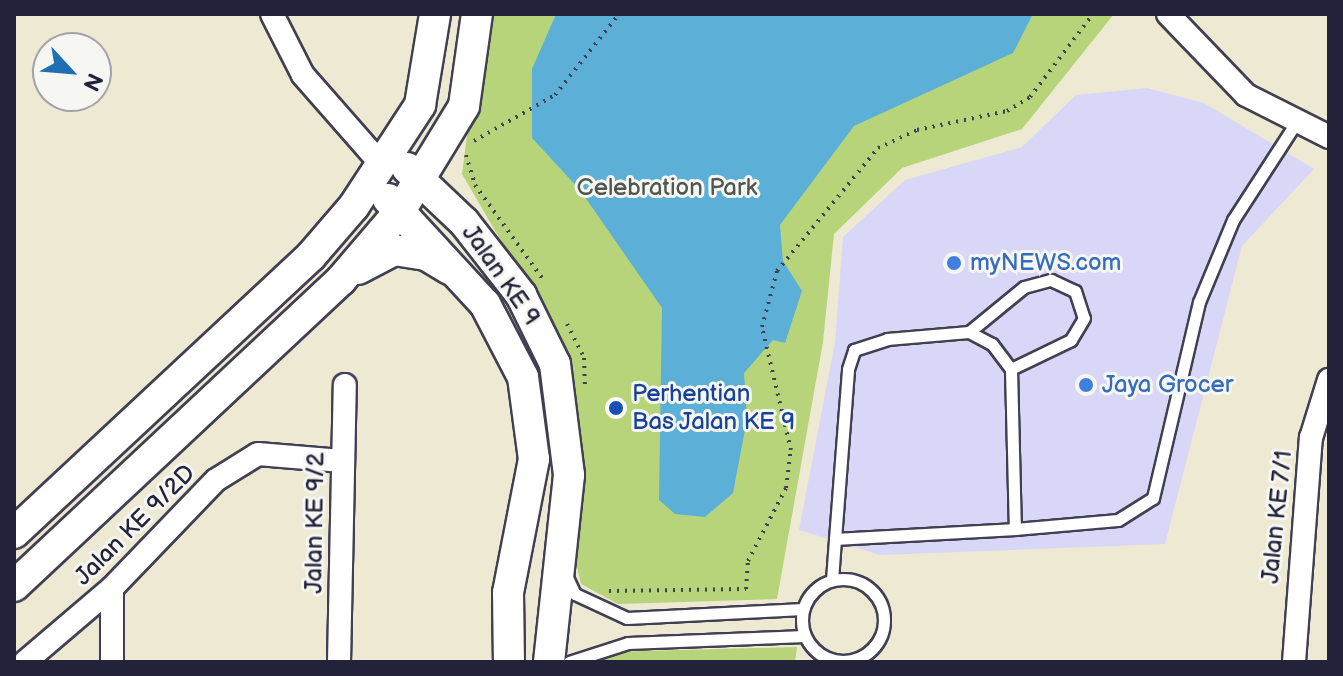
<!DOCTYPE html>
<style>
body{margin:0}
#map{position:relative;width:1343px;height:676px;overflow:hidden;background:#eee9d3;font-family:"Balsamiq Sans",sans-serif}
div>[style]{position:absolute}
.built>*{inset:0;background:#d8d7f8}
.green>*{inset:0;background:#b8d47a}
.water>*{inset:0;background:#5cb0d8}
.path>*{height:4px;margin-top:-2px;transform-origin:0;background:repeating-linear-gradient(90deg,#414052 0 2px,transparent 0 8px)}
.roads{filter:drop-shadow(2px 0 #414052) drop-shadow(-2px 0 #414052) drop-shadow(0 2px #414052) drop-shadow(0 -2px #414052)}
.lane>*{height:11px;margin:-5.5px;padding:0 5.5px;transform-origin:5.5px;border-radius:5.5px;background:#fff}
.lane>.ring{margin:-5.5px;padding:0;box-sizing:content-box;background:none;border:11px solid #fff;border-radius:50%}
.street>*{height:22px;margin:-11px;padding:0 11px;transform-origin:11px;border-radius:11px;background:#fff}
.secondary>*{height:30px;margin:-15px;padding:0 15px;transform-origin:15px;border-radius:15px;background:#fff}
.dots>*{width:22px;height:22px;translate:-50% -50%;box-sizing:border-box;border:4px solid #f6f6f2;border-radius:50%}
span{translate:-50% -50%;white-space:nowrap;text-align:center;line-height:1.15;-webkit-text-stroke:6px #f6f6f2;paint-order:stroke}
.park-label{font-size:24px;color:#4f574e}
.shop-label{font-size:24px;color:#366cbe}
.left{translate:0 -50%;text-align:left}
.street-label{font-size:24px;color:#22223b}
.transit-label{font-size:24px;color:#164399}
.frame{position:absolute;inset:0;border:16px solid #22223b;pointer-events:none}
.north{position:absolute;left:32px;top:32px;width:80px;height:80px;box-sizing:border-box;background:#f6f6f2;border:2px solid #a1a1a9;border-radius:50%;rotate:116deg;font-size:22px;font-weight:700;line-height:32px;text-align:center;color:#22223b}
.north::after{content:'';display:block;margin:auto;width:28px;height:36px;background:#1f6fb2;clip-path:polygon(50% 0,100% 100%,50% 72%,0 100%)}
</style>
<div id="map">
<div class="built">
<div style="clip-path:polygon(1147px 88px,1204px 103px,1314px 169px,1242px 246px,1165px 544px,880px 555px,799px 530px,835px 342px,843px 237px,905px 180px,1022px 147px,1076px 95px)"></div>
</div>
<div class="green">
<div style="clip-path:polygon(483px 14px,1114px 14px,1022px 129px,902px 168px,834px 234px,823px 342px,777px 599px,618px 604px,581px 584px,568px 530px,580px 432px,570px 359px,462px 174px)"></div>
<div style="clip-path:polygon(797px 647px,795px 662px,583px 662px,608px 652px)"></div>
</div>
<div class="water">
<div style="clip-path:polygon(556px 14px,1033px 14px,1013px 53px,854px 126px,780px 225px,783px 261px,802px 291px,785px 343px,773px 340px,744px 373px,747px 419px,733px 493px,705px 517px,675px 514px,659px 500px,662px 308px,580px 190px,532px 138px,532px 69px)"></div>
</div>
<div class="path">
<div style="left:474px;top:141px;width:93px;rotate:-29.6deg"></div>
<div style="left:555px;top:95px;width:103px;rotate:-51.7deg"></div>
<div style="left:466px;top:155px;width:31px;rotate:73deg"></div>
<div style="left:475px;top:185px;width:115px;rotate:54.2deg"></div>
<div style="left:567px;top:324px;width:38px;rotate:63deg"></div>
<div style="left:584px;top:358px;width:26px;rotate:88deg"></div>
<div style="left:609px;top:591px;width:137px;rotate:-0.8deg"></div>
<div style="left:746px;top:589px;width:28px;rotate:-86deg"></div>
<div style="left:748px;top:561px;width:82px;rotate:-62.5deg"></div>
<div style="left:786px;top:488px;width:38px;rotate:-83deg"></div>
<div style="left:791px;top:450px;width:126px;rotate:-103.3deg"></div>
<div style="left:762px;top:327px;width:58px;rotate:-75deg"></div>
<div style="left:777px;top:271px;width:159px;rotate:-50.6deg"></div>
<div style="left:878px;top:148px;width:43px;rotate:-24.8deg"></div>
<div style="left:917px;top:130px;width:92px;rotate:-11.9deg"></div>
<div style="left:1007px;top:111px;width:27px;rotate:-31deg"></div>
<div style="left:1030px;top:97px;width:104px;rotate:-52.8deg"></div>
</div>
<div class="roads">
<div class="lane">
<div style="left:969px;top:332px;width:71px;rotate:-39.3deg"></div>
<div style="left:1024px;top:287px;width:28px;rotate:-15deg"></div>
<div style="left:1051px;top:280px;width:26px;rotate:25deg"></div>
<div style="left:1075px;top:291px;width:28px;rotate:72deg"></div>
<div style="left:1084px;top:318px;width:26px;rotate:121deg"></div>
<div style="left:1071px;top:340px;width:67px;rotate:154.2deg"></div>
<div style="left:1015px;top:529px;width:103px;rotate:-5deg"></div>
<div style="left:1118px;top:520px;width:41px;rotate:-32.2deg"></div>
<div style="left:1153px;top:498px;width:201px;rotate:-76.8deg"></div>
<div style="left:1199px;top:302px;width:89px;rotate:-67.5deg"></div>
<div style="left:1233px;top:220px;width:118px;rotate:-57.1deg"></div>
<div style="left:566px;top:575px;width:21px;rotate:65deg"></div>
<div style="left:575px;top:594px;width:57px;rotate:24.8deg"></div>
<div style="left:627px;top:618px;width:176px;rotate:-2.9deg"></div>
<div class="ring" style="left:802px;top:579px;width:71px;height:71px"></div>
<div style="left:832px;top:580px;width:41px;rotate:-85.8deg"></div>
<div style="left:835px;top:539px;width:170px;rotate:-85.6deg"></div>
<div style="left:848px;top:369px;width:20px;rotate:-72deg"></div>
<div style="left:854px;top:350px;width:35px;rotate:-18deg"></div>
<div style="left:887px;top:339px;width:82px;rotate:-4.9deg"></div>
<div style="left:969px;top:332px;width:26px;rotate:28deg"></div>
<div style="left:992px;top:344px;width:31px;rotate:53deg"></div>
<div style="left:1011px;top:369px;width:160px;rotate:88.6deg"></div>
<div style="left:1015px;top:529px;width:180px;rotate:176.8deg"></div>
<div style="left:569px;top:662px;width:62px;rotate:-17.9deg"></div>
<div style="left:628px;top:643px;width:177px;rotate:-2.3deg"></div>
</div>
<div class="street">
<div style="left:272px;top:14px;width:68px;rotate:63.1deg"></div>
<div style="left:303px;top:75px;width:121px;rotate:48.7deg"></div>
<div style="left:1168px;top:14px;width:112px;rotate:46.1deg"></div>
<div style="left:1246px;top:95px;width:93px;rotate:26.8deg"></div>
<div style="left:25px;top:662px;width:114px;rotate:-40.4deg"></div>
<div style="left:112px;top:588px;width:150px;rotate:-46.1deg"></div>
<div style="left:216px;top:480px;width:49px;rotate:-31.8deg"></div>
<div style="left:258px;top:454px;width:84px;rotate:4.8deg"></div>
<div style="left:112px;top:662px;width:74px;rotate:-90deg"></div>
<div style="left:339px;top:662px;width:277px;rotate:-88.8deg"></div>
<div style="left:1294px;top:662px;width:225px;rotate:-85.7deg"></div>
<div style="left:1311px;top:438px;width:61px;rotate:-72.8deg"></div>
</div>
<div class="secondary">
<div style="left:407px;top:168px;width:79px;rotate:43.5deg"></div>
<div style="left:464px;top:222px;width:93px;rotate:52deg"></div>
<div style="left:521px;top:295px;width:77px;rotate:63.8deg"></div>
<div style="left:555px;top:364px;width:112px;rotate:82.8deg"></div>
<div style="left:569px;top:475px;width:188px;rotate:96.1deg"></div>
<div style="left:388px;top:199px;width:143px;rotate:47.3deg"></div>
<div style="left:485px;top:304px;width:82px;rotate:62.5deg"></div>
<div style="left:523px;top:377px;width:83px;rotate:82.4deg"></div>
<div style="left:534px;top:459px;width:136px;rotate:101deg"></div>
<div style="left:508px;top:593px;width:69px;rotate:89.2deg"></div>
<div style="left:358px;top:269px;width:41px;rotate:-27.8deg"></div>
<div style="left:394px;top:250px;width:32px;rotate:9deg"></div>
<div style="left:426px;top:255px;width:27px;rotate:31deg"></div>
<div style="left:14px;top:533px;width:406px;rotate:-43deg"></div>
<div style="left:311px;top:256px;width:66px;rotate:-49.3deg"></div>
<div style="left:354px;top:206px;width:121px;rotate:-56.8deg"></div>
<div style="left:420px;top:105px;width:92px;rotate:-80.6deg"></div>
<div style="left:14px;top:586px;width:448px;rotate:-43.1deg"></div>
<div style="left:341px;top:280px;width:91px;rotate:-49.5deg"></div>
<div style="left:400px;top:211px;width:123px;rotate:-58.6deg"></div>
<div style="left:464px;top:106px;width:93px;rotate:-82deg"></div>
</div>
</div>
<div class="dots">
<div style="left:954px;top:263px;background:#3f7fe0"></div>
<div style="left:1086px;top:385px;background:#3f7fe0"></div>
<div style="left:616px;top:408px;background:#1a4fb4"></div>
</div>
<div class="park-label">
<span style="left:667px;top:188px">Celebration Park</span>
</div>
<div class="shop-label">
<span class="left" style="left:970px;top:263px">myNEWS.com</span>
<span class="left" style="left:1102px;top:385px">Jaya Grocer</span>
</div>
<div class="street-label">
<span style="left:501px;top:275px;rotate:55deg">Jalan KE 9</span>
<span style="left:1277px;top:517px;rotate:-84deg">Jalan KE 7/1</span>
<span style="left:315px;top:523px;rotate:-89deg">Jalan KE 9/2</span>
<span style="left:135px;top:525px;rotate:-45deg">Jalan KE 9/2D</span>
</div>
<div class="transit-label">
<span class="left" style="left:632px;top:408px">Perhentian<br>Bas Jalan KE 9</span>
</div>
<div class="frame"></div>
<div class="north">N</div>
</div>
